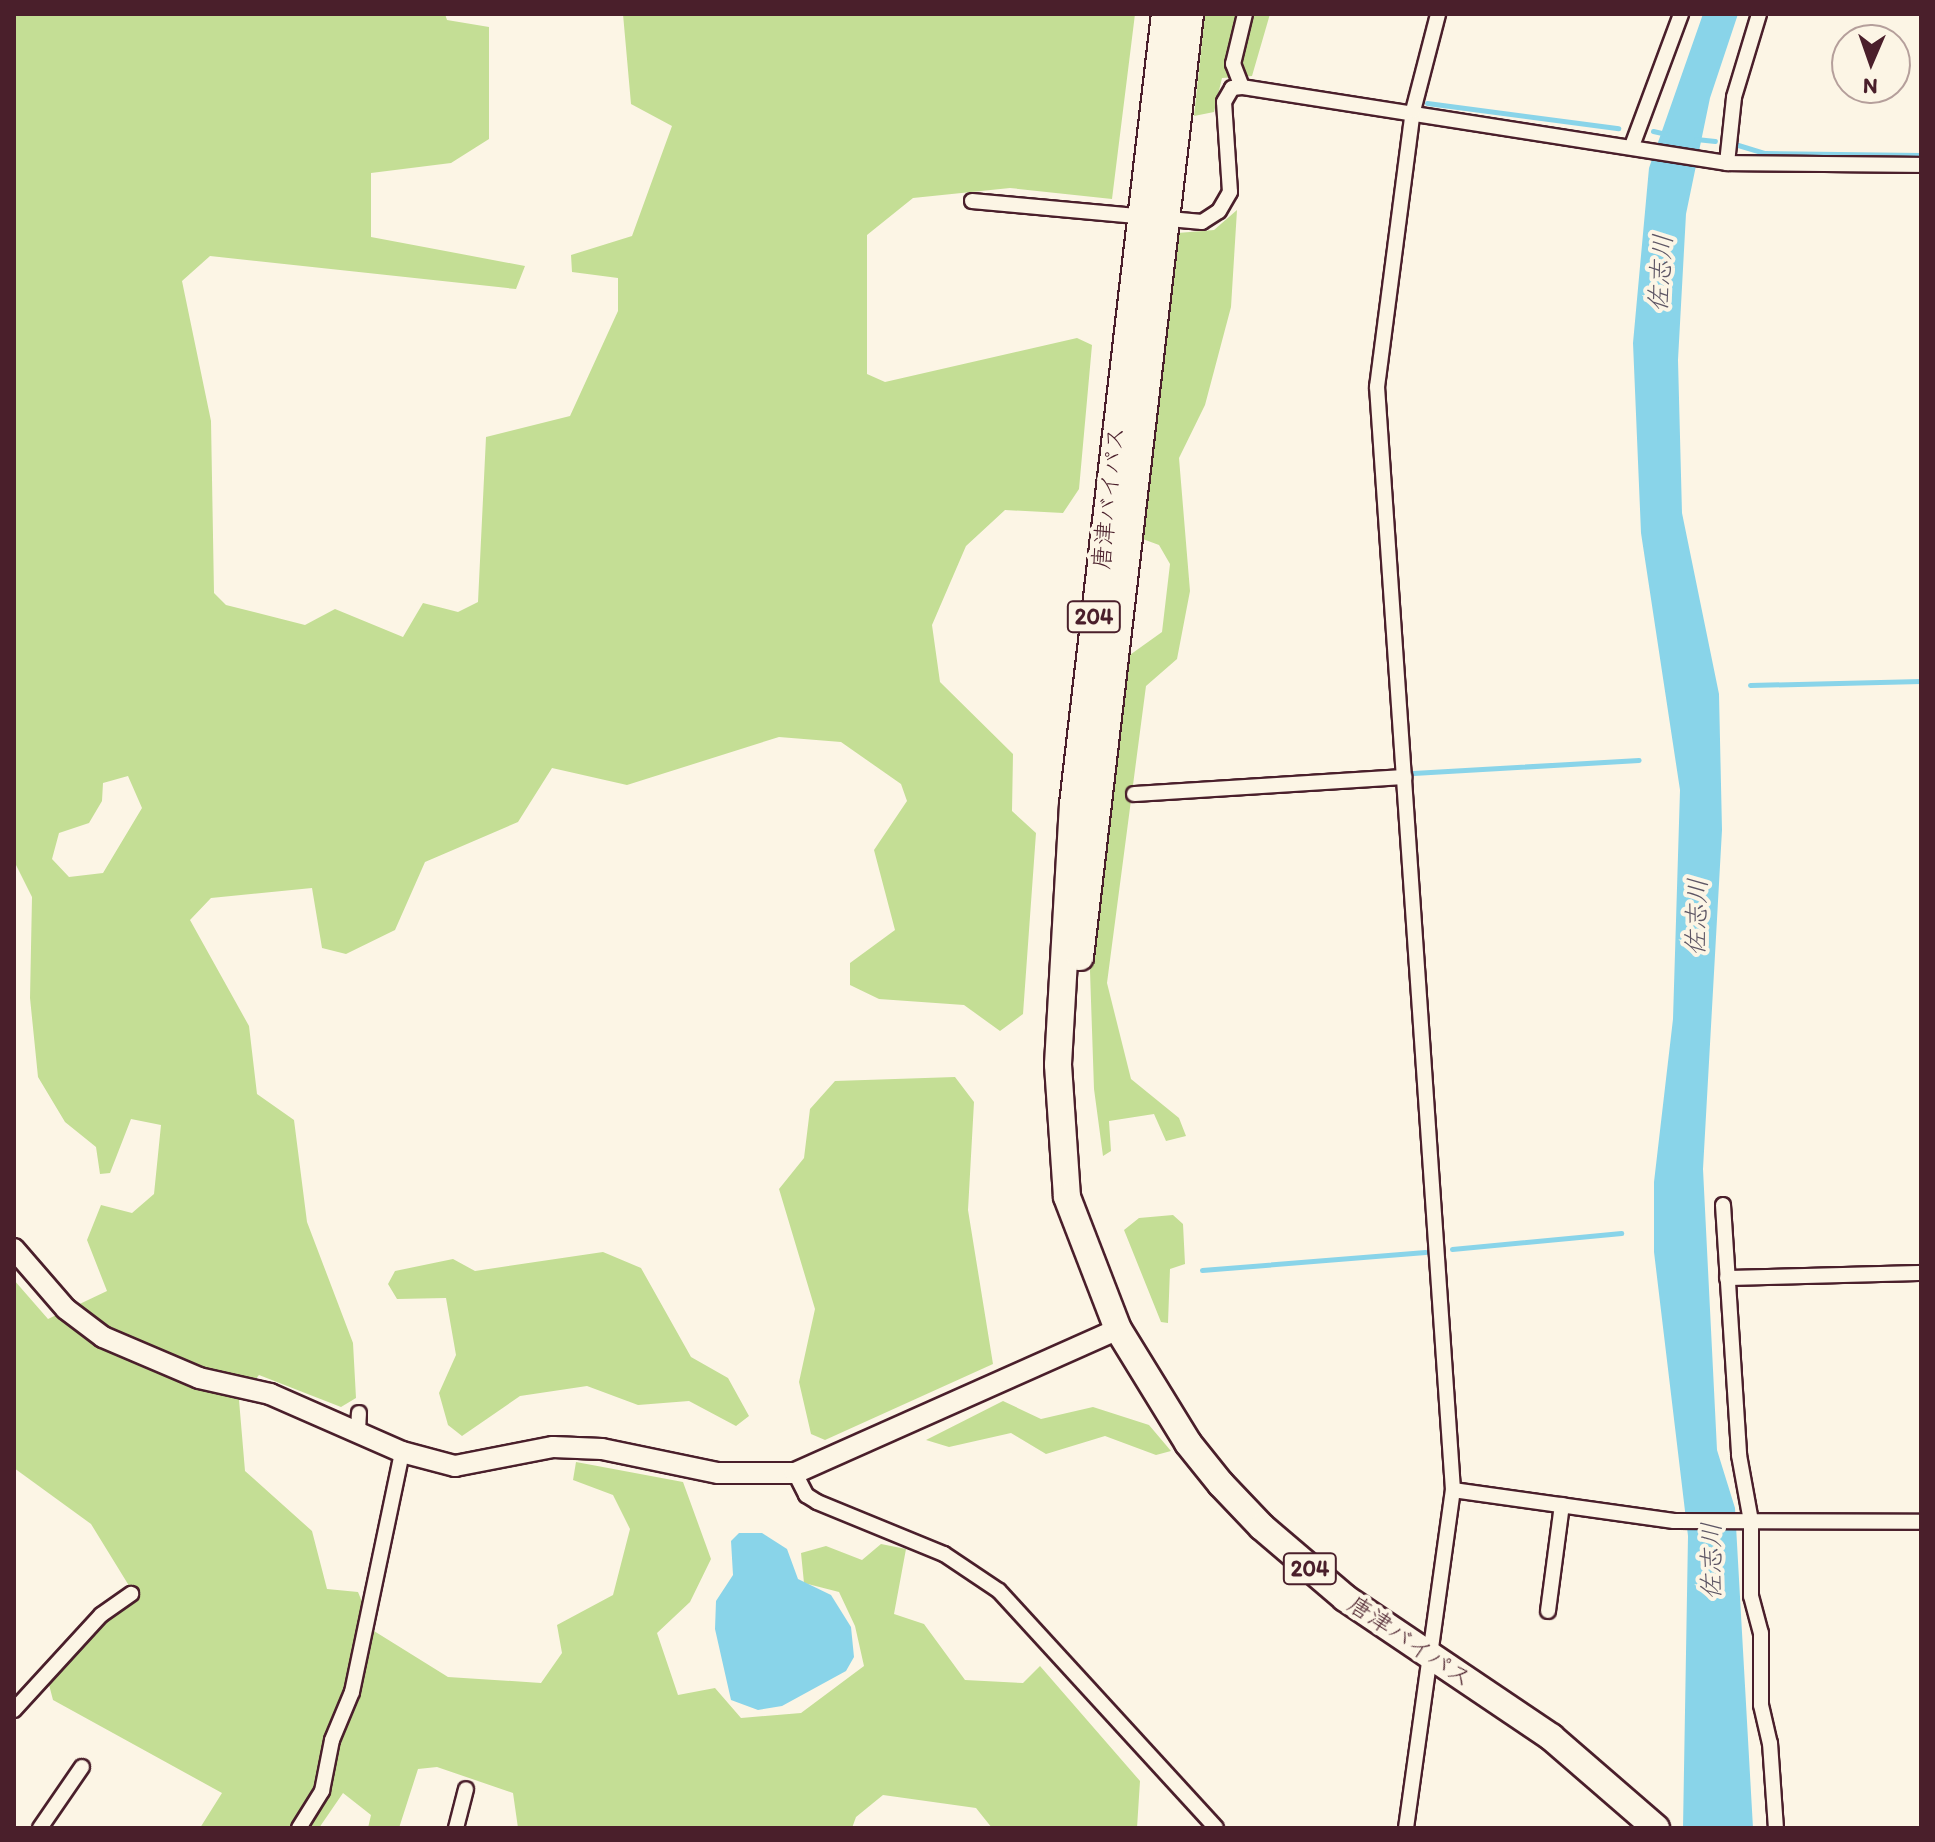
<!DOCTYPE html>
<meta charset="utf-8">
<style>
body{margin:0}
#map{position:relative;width:1935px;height:1842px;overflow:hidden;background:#fcf5e5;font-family:Itim,"Klee One",sans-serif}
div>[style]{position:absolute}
.green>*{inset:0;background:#c4de95}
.water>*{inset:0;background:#89d4e9}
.stream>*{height:5px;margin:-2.5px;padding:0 2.5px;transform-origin:2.5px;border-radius:2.5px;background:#89d4e9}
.roads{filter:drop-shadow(2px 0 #4a1f2b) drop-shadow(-2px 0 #4a1f2b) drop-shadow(0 2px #4a1f2b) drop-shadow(0 -2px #4a1f2b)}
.street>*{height:14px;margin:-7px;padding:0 7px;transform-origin:7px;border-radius:7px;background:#fcf5e5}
.secondary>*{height:20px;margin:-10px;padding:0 10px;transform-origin:10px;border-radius:10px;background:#fcf5e5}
.highway>*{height:26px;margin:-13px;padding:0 13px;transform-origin:13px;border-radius:13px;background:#fcf5e5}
span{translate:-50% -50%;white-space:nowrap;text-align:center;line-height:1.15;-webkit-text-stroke:8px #fcf5e5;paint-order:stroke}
.shield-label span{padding:2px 6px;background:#fcf5e5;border:2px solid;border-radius:6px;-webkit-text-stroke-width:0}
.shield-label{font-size:22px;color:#4a1f2b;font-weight:700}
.street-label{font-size:24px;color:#4a1f2b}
.water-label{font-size:26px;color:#5d5564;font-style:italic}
.frame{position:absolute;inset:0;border:16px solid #4a1f2b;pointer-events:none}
.north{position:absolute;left:1831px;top:24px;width:80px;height:80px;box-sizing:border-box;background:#fcf5e5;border:2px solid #b59f9b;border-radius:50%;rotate:182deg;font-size:22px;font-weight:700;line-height:32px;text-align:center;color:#4a1f2b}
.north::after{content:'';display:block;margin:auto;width:28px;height:36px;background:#4a1f2b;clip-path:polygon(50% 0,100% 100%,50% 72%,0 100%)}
</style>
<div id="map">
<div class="green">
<div style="clip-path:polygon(evenodd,14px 14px,445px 14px,447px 20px,489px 27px,489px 139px,451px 163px,371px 173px,371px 237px,525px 266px,516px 289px,210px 256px,182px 281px,211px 421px,214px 593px,226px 605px,305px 625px,335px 609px,403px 637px,423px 603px,458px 612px,478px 602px,486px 437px,570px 416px,618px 311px,618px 278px,572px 272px,571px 255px,632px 236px,672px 126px,631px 104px,623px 14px,1135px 14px,1112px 199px,1010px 188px,913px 198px,867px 235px,867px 374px,885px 382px,1077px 338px,1092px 345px,1079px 489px,1063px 513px,1005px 510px,966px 546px,932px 625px,940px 682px,1013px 754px,1012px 811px,1036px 833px,1023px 1014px,1000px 1031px,964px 1005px,879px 999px,850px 985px,850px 963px,895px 930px,874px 850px,907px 801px,901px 784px,841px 742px,779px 737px,627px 785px,552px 768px,518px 822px,425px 862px,395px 930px,346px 954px,322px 948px,312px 888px,211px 898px,190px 920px,249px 1026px,257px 1094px,294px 1120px,307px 1222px,353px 1343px,356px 1398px,341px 1407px,259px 1375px,239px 1400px,245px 1471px,312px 1531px,327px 1589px,358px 1592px,374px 1631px,448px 1677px,541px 1683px,562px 1653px,557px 1625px,613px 1595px,630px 1529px,613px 1495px,573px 1480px,576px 1462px,683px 1482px,711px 1559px,690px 1602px,657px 1633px,678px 1695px,715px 1688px,741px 1718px,801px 1713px,864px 1666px,855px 1626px,839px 1592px,804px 1583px,801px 1553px,826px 1546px,862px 1560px,881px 1544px,906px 1549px,894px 1614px,924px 1624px,965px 1680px,1023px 1683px,1040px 1666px,1140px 1781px,1137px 1828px,992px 1828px,976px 1808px,883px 1795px,856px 1817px,852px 1828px,518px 1828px,513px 1793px,437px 1767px,418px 1769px,399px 1828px,368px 1828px,371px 1815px,343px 1793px,319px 1828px,200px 1828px,222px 1793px,53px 1700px,47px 1677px,131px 1589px,91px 1524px,14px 1468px,14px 1280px,48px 1319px,107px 1291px,87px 1240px,101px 1205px,132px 1213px,154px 1194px,161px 1125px,131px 1119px,110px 1173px,100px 1174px,96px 1147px,65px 1122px,38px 1077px,30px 998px,32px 897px,14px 861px,14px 14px,128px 776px,142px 808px,103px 873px,69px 877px,52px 859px,59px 833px,89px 823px,102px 801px,103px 783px,128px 776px)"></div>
<div style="clip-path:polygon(1205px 14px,1270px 14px,1252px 76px,1222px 78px,1214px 112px,1194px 116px)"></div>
<div style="clip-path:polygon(1237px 210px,1231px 307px,1205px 405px,1179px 458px,1190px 591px,1177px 659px,1146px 686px,1107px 983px,1131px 1079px,1179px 1118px,1186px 1136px,1166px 1141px,1154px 1114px,1109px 1121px,1111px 1151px,1103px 1156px,1094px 1089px,1090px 971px,1127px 657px,1162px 632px,1170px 564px,1159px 545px,1140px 538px,1178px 233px,1214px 230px)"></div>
<div style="clip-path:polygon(955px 1077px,974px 1102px,968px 1210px,993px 1364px,825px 1440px,811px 1434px,799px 1382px,815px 1309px,779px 1189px,804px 1158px,810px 1109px,835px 1081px)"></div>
<div style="clip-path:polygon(1173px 1215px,1183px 1224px,1185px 1264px,1170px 1269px,1168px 1323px,1161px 1322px,1124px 1230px,1139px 1218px)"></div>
<div style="clip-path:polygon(603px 1252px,641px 1268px,691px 1357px,728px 1378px,749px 1416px,736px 1426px,689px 1401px,638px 1405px,587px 1386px,520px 1396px,462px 1436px,448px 1425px,439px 1393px,456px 1355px,446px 1298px,397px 1299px,388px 1284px,395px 1271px,453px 1259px,475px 1271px)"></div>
<div style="clip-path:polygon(1003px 1401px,1041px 1419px,1093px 1407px,1149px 1425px,1171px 1451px,1156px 1455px,1105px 1436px,1046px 1454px,1011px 1433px,949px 1447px,926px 1440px)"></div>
</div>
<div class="water">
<div style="clip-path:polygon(1703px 14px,1738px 14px,1710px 98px,1686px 214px,1678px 360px,1682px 513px,1719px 694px,1722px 830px,1703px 1169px,1717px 1450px,1735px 1508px,1753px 1828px,1683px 1828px,1688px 1536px,1654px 1252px,1654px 1182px,1673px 1019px,1680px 790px,1641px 533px,1633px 343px,1649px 168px)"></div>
<div style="clip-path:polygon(739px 1533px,762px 1533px,787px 1549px,798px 1579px,831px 1595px,851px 1627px,854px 1657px,846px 1671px,782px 1706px,758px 1710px,731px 1700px,715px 1629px,716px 1601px,733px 1575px,731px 1541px)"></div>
</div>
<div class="stream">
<div style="left:1427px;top:103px;width:193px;rotate:7.5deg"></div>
<div style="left:1653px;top:131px;width:13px;rotate:13deg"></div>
<div style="left:1696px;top:139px;width:19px;rotate:6deg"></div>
<div style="left:1738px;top:145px;width:28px;rotate:17deg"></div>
<div style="left:1765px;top:153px;width:156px;rotate:0.7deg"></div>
<div style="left:1750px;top:685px;width:171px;rotate:-1.3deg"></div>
<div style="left:1413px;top:773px;width:226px;rotate:-3.3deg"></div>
<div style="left:1452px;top:1249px;width:170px;rotate:-5.4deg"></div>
<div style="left:1202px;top:1270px;width:224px;rotate:-4.6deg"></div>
</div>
<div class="roads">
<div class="street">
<div style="left:1242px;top:87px;width:25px;rotate:-111deg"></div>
<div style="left:1233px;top:64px;width:51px;rotate:-76.5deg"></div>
<div style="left:1632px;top:146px;width:141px;rotate:-69.6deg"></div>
<div style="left:1727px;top:163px;width:66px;rotate:-83.9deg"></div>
<div style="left:1734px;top:97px;width:87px;rotate:-73.2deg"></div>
<div style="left:972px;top:201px;width:231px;rotate:5.2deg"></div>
<div style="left:1202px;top:222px;width:20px;rotate:-33deg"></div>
<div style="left:1219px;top:211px;width:22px;rotate:-60deg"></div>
<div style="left:1230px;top:192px;width:90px;rotate:-93.8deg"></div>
<div style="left:1224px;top:102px;width:16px;rotate:-60deg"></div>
<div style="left:1232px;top:88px;width:10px;rotate:-6deg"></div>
<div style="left:1242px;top:87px;width:491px;rotate:8.9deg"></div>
<div style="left:1727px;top:163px;width:194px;rotate:0.6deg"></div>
<div style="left:1134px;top:794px;width:271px;rotate:-3.6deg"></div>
<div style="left:1723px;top:1205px;width:251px;rotate:86.3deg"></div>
<div style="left:1739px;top:1455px;width:67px;rotate:79.7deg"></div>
<div style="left:1751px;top:1521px;width:75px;rotate:90deg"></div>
<div style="left:1751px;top:1596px;width:38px;rotate:75deg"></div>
<div style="left:1761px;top:1633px;width:72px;rotate:90deg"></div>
<div style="left:1761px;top:1705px;width:39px;rotate:77deg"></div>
<div style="left:1770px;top:1743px;width:85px;rotate:86deg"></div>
<div style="left:1727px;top:1278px;width:194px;rotate:-1.5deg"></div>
<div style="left:358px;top:1431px;width:18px;rotate:-87deg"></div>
<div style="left:795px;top:1473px;width:25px;rotate:63deg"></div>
<div style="left:806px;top:1495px;width:13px;rotate:32deg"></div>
<div style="left:817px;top:1502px;width:137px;rotate:22.3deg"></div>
<div style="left:944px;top:1554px;width:66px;rotate:33.9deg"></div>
<div style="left:999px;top:1591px;width:321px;rotate:47.5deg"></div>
<div style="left:1453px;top:1490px;width:223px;rotate:8deg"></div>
<div style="left:1674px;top:1521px;width:247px;rotate:0.2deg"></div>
<div style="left:1548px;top:1611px;width:107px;rotate:-82.5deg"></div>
<div style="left:14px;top:1710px;width:129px;rotate:-47.5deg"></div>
<div style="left:101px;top:1615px;width:37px;rotate:-35deg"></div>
<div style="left:40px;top:1828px;width:74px;rotate:-55.5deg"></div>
<div style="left:299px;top:1828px;width:44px;rotate:-58.1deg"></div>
<div style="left:322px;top:1791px;width:52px;rotate:-78.9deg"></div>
<div style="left:332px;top:1740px;width:52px;rotate:-67.4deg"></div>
<div style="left:352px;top:1692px;width:245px;rotate:-78.2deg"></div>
<div style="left:456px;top:1828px;width:40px;rotate:-75.6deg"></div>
<div style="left:1406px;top:1828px;width:341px;rotate:-82.1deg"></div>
<div style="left:1453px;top:1490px;width:1106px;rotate:-93.94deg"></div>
<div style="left:1377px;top:387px;width:278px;rotate:-82.6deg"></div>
<div style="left:1413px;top:111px;width:100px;rotate:-75.5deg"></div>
</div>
<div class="secondary">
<div style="left:14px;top:1249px;width:79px;rotate:49.1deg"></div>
<div style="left:66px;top:1309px;width:46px;rotate:37.1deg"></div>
<div style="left:103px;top:1337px;width:104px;rotate:23.1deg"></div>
<div style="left:199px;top:1378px;width:73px;rotate:12.7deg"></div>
<div style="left:270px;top:1394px;width:144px;rotate:23.7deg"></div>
<div style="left:402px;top:1452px;width:55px;rotate:14.8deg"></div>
<div style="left:455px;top:1466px;width:100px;rotate:-11deg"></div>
<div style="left:553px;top:1447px;width:49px;rotate:2.3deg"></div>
<div style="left:602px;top:1449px;width:118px;rotate:11.7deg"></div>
<div style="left:718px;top:1473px;width:77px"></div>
<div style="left:795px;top:1473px;width:354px;rotate:-24deg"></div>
</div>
<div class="highway">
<div style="left:1165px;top:14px;width:795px;rotate:96.64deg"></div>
<div style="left:1073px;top:804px;width:261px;rotate:93.3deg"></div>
<div style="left:1058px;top:1065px;width:132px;rotate:86.1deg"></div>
<div style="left:1067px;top:1197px;width:142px;rotate:68.9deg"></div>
<div style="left:1118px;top:1329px;width:134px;rotate:58.4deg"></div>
<div style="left:1188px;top:1443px;width:53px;rotate:51.2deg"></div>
<div style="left:1221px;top:1484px;width:59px;rotate:46.4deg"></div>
<div style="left:1262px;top:1527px;width:109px;rotate:40.5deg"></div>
<div style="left:1345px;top:1598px;width:249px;rotate:34deg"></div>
<div style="left:1551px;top:1737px;width:139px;rotate:40.9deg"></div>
<div style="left:1080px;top:957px;width:949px;rotate:-83.35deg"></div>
</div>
</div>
<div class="shield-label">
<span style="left:1094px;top:617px">204</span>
<span style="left:1310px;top:1569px">204</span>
</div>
<div class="street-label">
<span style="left:1108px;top:498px;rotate:-84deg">唐津バイパス</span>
<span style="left:1410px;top:1641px;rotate:34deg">唐津バイパス</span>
</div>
<div class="water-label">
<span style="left:1661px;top:273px;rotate:-86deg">佐志川</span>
<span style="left:1697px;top:917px;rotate:-88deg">佐志川</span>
<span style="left:1712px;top:1561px;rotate:-90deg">佐志川</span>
</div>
<div class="frame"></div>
<div class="north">N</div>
</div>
